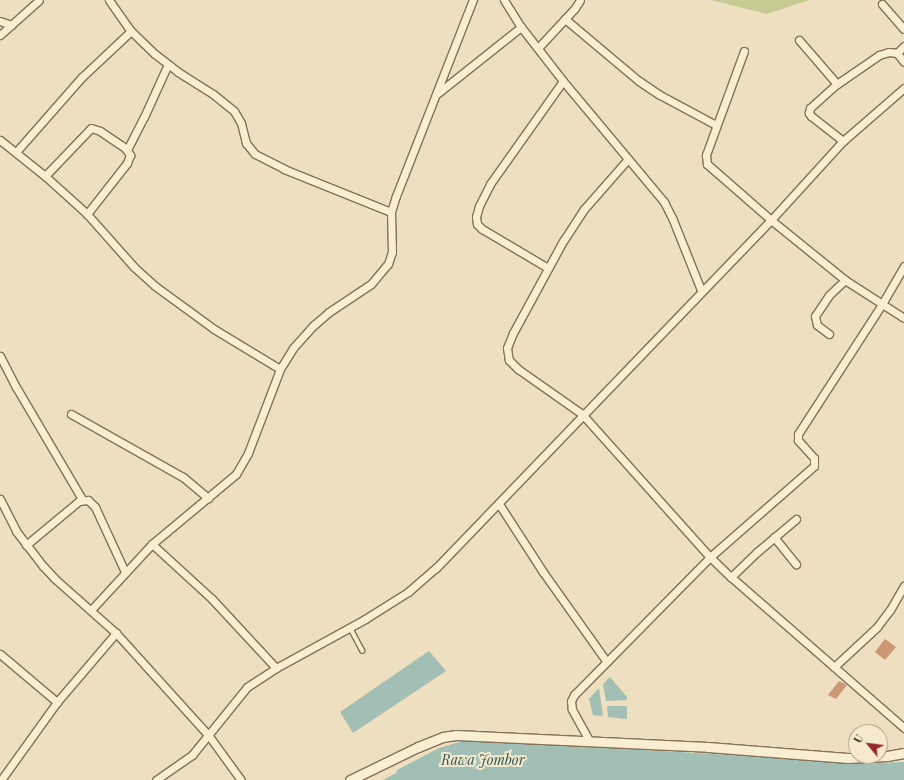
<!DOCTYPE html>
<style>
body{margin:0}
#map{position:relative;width:904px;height:780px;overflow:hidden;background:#eddfbf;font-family:"Playfair Display",serif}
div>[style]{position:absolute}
.green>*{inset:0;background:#c5cb93}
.water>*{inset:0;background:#a2bfb6}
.building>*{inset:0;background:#cc9874}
.roads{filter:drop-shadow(1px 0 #867057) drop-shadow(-1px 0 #867057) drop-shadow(0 1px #867057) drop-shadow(0 -1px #867057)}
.service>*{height:3.5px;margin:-1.75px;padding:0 1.75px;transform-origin:1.75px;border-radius:1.75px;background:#f9edd2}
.minor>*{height:7px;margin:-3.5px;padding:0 3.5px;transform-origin:3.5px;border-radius:3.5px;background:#f9edd2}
.tertiary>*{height:9px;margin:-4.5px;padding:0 4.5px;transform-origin:4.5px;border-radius:4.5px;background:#f9edd2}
span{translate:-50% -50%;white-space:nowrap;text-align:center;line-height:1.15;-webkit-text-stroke:4px #f5e9ce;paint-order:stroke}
.water-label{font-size:14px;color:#2b5552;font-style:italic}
.north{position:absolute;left:848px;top:724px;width:40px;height:40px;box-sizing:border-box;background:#f5e9ce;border:1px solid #a89c87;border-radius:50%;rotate:299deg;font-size:11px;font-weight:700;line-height:16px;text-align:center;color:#35281c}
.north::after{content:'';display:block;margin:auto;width:14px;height:18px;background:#952729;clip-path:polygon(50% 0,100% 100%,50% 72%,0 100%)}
</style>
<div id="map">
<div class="green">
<div style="clip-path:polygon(711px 0,809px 0,767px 14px)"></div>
</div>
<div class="water">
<div style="clip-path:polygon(429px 651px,446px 671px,353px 733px,340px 712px)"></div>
<div style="clip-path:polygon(610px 677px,627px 697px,627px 700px,606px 701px,603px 684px)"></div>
<div style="clip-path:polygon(599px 688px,603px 716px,593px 715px,589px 699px)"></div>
<div style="clip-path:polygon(607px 706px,627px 706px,627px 719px,608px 717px)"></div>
<div style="clip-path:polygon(466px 740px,874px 763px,904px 762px,904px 780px,383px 780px,396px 773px,397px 770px,439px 748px)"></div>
</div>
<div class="building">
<div style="clip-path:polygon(885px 639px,896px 647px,885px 660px,875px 652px)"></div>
<div style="clip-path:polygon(839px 681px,847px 685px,836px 699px,828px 695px)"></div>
</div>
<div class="roads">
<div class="service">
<div style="left:350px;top:627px;width:27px;rotate:62deg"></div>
</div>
<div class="minor">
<div style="left:109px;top:0;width:38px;rotate:55deg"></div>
<div style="left:131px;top:31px;width:33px;rotate:44deg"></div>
<div style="left:155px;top:54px;width:29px;rotate:38deg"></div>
<div style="left:178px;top:72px;width:41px;rotate:32.2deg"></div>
<div style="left:213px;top:94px;width:27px;rotate:39deg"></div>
<div style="left:234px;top:111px;width:14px;rotate:60deg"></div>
<div style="left:241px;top:123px;width:21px;rotate:76deg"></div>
<div style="left:246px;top:143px;width:14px;rotate:51deg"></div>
<div style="left:255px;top:154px;width:33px;rotate:27deg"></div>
<div style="left:284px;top:169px;width:115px;rotate:21.9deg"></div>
<div style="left:504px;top:0;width:32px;rotate:58deg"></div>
<div style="left:521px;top:27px;width:68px;rotate:52.1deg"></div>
<div style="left:563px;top:81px;width:158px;rotate:50.1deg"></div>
<div style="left:664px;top:202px;width:20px;rotate:63deg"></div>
<div style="left:673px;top:220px;width:75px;rotate:68.2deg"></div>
<div style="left:882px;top:4px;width:33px;rotate:49deg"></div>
<div style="left:565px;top:19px;width:97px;rotate:40deg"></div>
<div style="left:639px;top:81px;width:25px;rotate:34deg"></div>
<div style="left:660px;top:95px;width:64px;rotate:28.2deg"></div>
<div style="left:0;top:21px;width:12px;rotate:20deg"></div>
<div style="left:0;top:35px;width:52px;rotate:-41.9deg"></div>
<div style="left:799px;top:40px;width:58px;rotate:49.2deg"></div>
<div style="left:538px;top:48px;width:54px;rotate:-47.2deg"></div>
<div style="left:575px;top:8px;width:9px;rotate:-58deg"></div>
<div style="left:744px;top:51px;width:111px;rotate:110.1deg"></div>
<div style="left:706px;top:155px;width:9px;rotate:84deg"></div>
<div style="left:707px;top:164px;width:85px;rotate:41.2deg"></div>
<div style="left:771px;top:220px;width:95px;rotate:39deg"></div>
<div style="left:845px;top:280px;width:70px;rotate:32.8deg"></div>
<div style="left:897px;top:53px;width:10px;rotate:-45deg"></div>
<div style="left:438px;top:93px;width:106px;rotate:-38.5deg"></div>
<div style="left:0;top:140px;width:58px;rotate:38.7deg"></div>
<div style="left:45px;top:176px;width:57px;rotate:42.1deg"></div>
<div style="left:87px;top:214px;width:71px;rotate:48.4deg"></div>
<div style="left:134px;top:267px;width:28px;rotate:42deg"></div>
<div style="left:155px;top:286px;width:73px;rotate:36.1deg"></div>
<div style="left:214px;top:329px;width:77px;rotate:31.2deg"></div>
<div style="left:843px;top:141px;width:41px;rotate:-142deg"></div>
<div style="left:811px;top:116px;width:4px;rotate:-124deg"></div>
<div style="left:809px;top:113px;width:5px;rotate:-79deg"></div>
<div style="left:810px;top:108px;width:36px;rotate:-42deg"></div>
<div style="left:837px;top:84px;width:51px;rotate:-34.6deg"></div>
<div style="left:879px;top:55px;width:10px;rotate:-17deg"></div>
<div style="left:889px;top:52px;width:8px;rotate:7deg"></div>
<div style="left:897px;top:53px;width:11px;rotate:52deg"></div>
<div style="left:127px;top:150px;width:37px;rotate:-63deg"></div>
<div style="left:144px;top:117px;width:58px;rotate:-65.6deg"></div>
<div style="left:16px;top:152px;width:100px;rotate:-48.7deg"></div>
<div style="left:82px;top:77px;width:67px;rotate:-43.2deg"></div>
<div style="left:628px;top:159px;width:67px;rotate:131.3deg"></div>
<div style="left:584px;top:209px;width:38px;rotate:123deg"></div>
<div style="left:563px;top:241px;width:105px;rotate:118.5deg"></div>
<div style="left:513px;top:333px;width:16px;rotate:112deg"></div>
<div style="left:507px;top:348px;width:12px;rotate:81deg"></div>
<div style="left:509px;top:360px;width:13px;rotate:45deg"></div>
<div style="left:518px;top:369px;width:78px;rotate:35.1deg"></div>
<div style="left:582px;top:414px;width:192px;rotate:48.2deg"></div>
<div style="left:710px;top:557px;width:29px;rotate:44deg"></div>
<div style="left:731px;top:577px;width:230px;rotate:41.1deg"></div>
<div style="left:45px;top:176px;width:66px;rotate:-46.2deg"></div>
<div style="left:91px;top:128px;width:9px;rotate:18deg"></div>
<div style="left:100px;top:131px;width:30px;rotate:34deg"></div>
<div style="left:125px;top:148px;width:9px;rotate:54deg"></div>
<div style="left:130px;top:155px;width:9px;rotate:111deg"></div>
<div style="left:127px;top:163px;width:65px;rotate:128.1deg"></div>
<div style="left:548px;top:268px;width:77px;rotate:-149.4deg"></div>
<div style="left:482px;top:229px;width:7px;rotate:-135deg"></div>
<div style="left:477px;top:224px;width:7px;rotate:-98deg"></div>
<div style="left:476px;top:217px;width:11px;rotate:-75deg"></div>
<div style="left:479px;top:206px;width:25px;rotate:-63deg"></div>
<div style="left:490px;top:184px;width:126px;rotate:-54.7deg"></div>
<div style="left:829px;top:334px;width:15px;rotate:-143deg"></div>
<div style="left:817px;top:325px;width:9px;rotate:-103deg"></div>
<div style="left:815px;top:316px;width:25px;rotate:-56deg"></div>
<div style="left:829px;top:295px;width:22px;rotate:-43deg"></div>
<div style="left:0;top:356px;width:35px;rotate:63deg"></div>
<div style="left:16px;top:387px;width:130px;rotate:59.5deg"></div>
<div style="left:71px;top:414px;width:129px;rotate:29.4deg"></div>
<div style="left:183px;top:477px;width:33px;rotate:40deg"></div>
<div style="left:0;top:499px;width:36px;rotate:63deg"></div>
<div style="left:16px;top:531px;width:44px;rotate:52.4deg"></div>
<div style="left:43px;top:566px;width:16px;rotate:47deg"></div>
<div style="left:54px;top:578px;width:83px;rotate:41.6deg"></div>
<div style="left:116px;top:633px;width:139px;rotate:47.9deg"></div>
<div style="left:209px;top:736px;width:54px;rotate:54deg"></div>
<div style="left:499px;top:504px;width:81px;rotate:57.1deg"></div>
<div style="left:543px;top:572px;width:110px;rotate:54.6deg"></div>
<div style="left:774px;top:537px;width:35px;rotate:51deg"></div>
<div style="left:152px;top:544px;width:81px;rotate:42.5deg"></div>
<div style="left:212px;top:599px;width:94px;rotate:47.2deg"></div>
<div style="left:26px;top:545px;width:69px;rotate:-39.7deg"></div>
<div style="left:79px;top:501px;width:9px;rotate:-6deg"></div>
<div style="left:88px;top:500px;width:10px;rotate:45deg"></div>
<div style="left:95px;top:507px;width:72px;rotate:65.2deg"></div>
<div style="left:731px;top:577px;width:36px;rotate:-44deg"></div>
<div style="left:757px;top:552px;width:51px;rotate:-40.2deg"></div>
<div style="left:91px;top:610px;width:90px;rotate:-47.3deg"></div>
<div style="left:152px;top:544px;width:109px;rotate:-39.8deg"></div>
<div style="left:236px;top:474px;width:24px;rotate:-60deg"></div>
<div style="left:248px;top:453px;width:90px;rotate:-69.1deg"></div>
<div style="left:280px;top:369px;width:25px;rotate:-58deg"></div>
<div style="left:293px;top:348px;width:31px;rotate:-48deg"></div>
<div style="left:314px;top:325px;width:20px;rotate:-41deg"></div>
<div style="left:329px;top:312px;width:50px;rotate:-33.7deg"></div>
<div style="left:371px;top:284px;width:26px;rotate:-50deg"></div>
<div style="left:388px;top:264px;width:13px;rotate:-72deg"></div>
<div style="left:392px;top:252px;width:40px;rotate:-91.4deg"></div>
<div style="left:391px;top:212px;width:17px;rotate:-73deg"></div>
<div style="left:396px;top:196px;width:211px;rotate:-68.6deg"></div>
<div style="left:0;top:654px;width:75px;rotate:40.1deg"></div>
<div style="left:834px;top:667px;width:59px;rotate:-42.9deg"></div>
<div style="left:877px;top:627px;width:21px;rotate:-53deg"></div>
<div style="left:890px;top:610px;width:28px;rotate:-60deg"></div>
<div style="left:590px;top:742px;width:38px;rotate:-119deg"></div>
<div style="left:572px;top:709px;width:8px;rotate:-97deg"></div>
<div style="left:571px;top:701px;width:7px;rotate:-63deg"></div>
<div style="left:574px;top:695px;width:194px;rotate:-45.4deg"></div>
<div style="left:710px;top:557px;width:138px;rotate:-41.2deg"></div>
<div style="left:814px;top:466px;width:8px;rotate:-90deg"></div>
<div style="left:814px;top:458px;width:24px;rotate:-132deg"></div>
<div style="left:798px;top:440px;width:6px;rotate:-90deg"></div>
<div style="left:798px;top:434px;width:155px;rotate:-57.1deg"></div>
<div style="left:882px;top:304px;width:44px;rotate:-59.9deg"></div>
<div style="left:1px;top:780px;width:96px;rotate:-54.3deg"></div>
<div style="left:57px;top:702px;width:91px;rotate:-49.5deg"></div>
<div style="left:156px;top:780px;width:44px;rotate:-34.8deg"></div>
<div style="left:192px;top:755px;width:87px;rotate:-51deg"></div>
<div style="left:247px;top:687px;width:35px;rotate:-33deg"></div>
<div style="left:276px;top:668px;width:102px;rotate:-28.8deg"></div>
<div style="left:365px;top:619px;width:51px;rotate:-32.1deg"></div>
<div style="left:408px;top:592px;width:37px;rotate:-41deg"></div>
<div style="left:436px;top:568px;width:483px;rotate:-46.1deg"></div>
<div style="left:771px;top:220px;width:107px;rotate:-47.7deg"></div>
<div style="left:843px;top:141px;width:81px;rotate:-41deg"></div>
</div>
<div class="tertiary">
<div style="left:350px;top:780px;width:76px;rotate:-25.9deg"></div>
<div style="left:418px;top:747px;width:27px;rotate:-22deg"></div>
<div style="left:443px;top:737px;width:13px;rotate:-9deg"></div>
<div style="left:456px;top:735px;width:252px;rotate:2.7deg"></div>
<div style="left:708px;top:747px;width:140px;rotate:4.5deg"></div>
<div style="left:848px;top:758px;width:39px;rotate:-3deg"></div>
<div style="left:887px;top:756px;width:17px;rotate:-10deg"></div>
</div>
</div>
<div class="water-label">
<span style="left:483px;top:760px">Rawa Jombor</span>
</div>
<div class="north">U</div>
</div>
